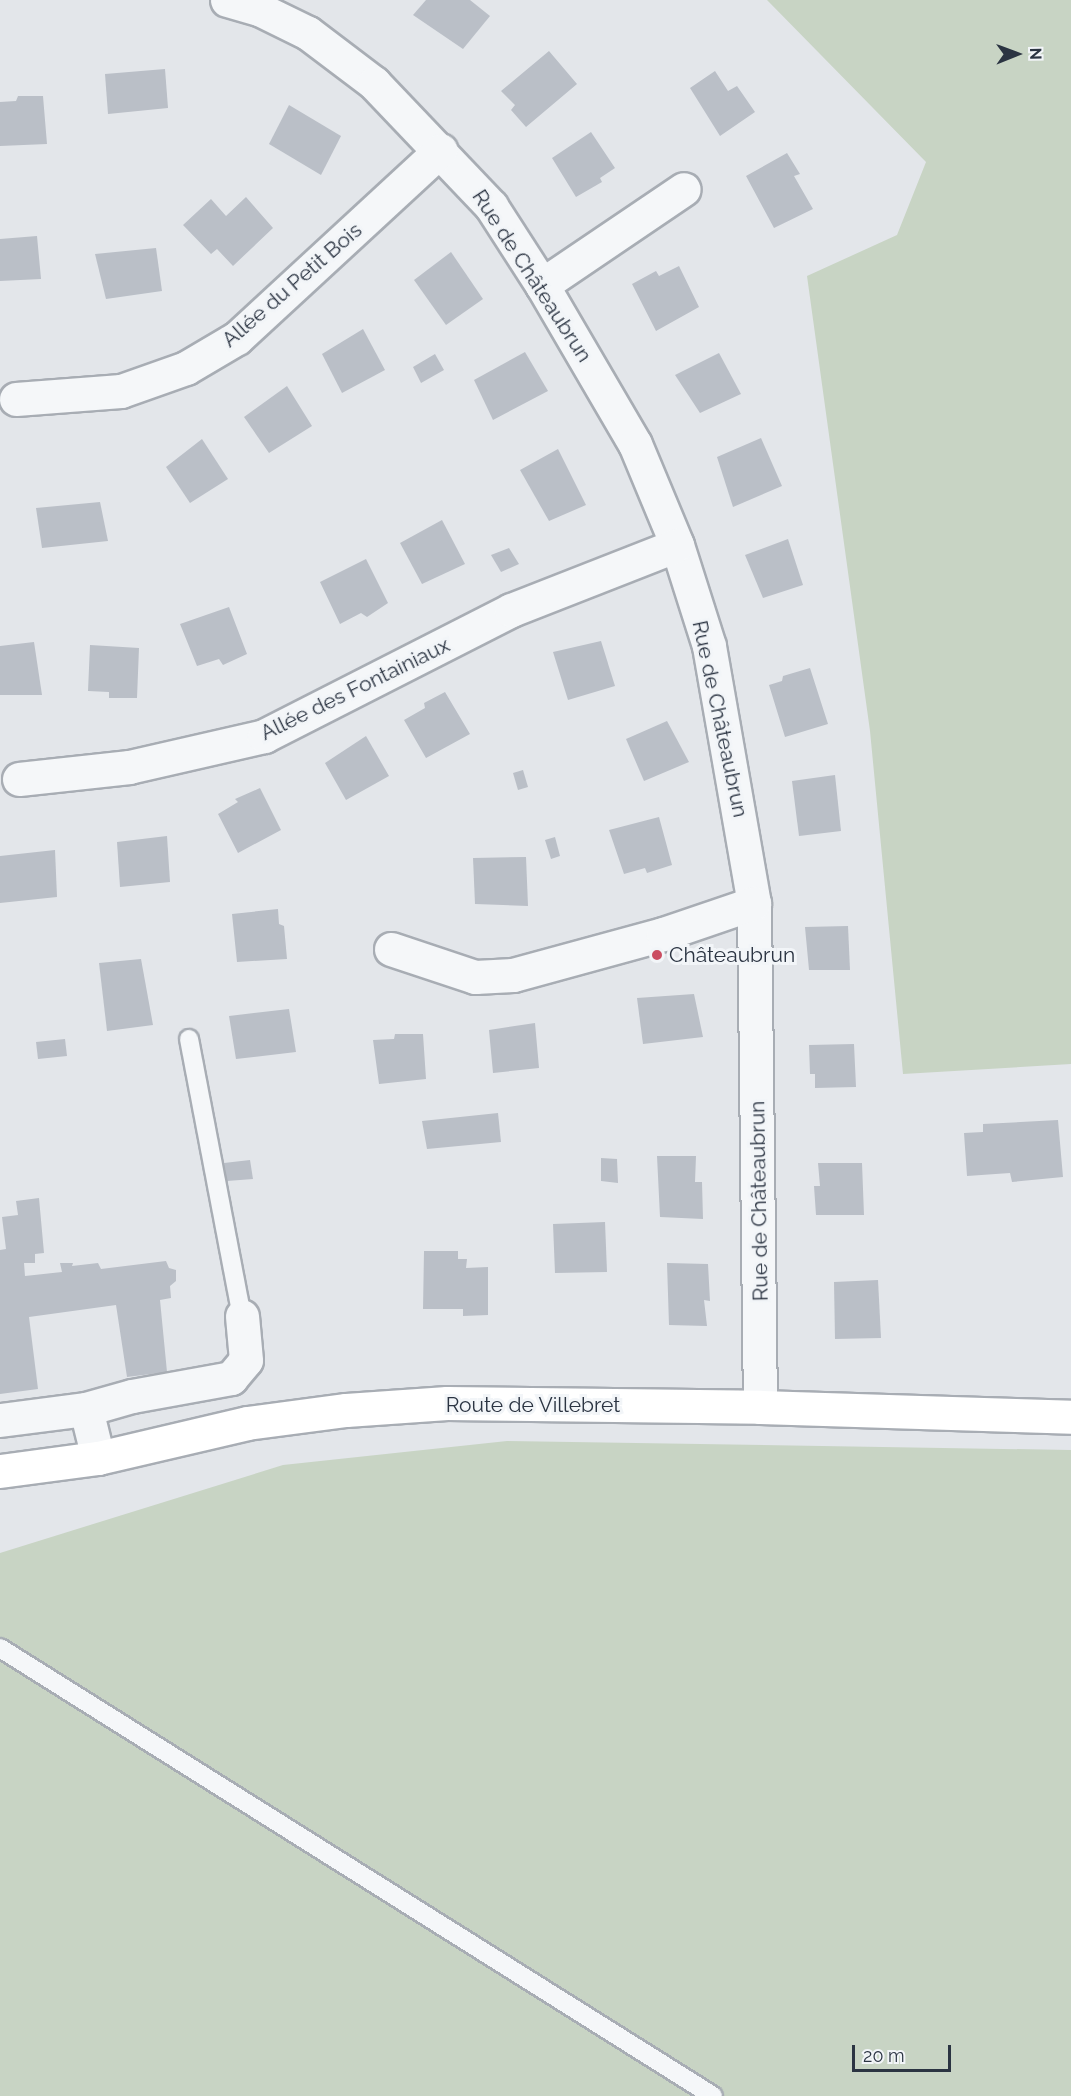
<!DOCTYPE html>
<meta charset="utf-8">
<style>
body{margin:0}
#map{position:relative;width:1071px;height:2096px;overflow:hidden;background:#e3e6ea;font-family:Raleway,sans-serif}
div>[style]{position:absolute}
.green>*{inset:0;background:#c8d4c4}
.building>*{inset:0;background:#babfc7}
.roads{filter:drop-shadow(2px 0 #a8adb4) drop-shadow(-2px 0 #a8adb4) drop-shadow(0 2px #a8adb4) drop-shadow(0 -2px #a8adb4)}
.lane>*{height:18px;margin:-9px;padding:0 9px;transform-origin:9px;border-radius:9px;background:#f5f7f9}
.street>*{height:33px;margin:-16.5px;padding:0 16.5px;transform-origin:16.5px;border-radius:16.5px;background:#f5f7f9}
.secondary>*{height:33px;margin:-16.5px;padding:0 16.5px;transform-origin:16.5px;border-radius:16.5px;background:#fff}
.dots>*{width:16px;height:16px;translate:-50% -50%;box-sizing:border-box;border:3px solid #f2f5f8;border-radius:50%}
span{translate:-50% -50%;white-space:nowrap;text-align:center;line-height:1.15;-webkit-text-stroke:6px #f2f5f8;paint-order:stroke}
.street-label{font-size:21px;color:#2b3442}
.poi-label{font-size:21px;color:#2b3442}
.left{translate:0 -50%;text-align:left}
.north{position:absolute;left:987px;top:24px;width:60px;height:60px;-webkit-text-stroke:4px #f2f5f8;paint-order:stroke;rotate:89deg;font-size:16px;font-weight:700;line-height:24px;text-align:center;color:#2b3442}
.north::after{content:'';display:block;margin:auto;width:21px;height:27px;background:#2b3442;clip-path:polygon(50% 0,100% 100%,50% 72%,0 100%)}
.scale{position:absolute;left:852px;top:2045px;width:99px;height:27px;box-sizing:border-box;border:3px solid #2b3442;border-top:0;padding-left:8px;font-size:18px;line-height:21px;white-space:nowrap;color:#2b3442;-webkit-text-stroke:4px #f2f5f8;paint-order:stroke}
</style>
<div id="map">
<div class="green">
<div style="clip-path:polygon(767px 0,1071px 0,1071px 1064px,903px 1074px,870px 731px,807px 276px,897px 235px,926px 162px)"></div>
<div style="clip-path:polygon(507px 1441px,1071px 1450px,1071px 2096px,0 2096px,0 1553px,283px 1465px)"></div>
</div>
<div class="building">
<div style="clip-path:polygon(426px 0,470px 0,490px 16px,463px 49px,413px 15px)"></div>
<div style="clip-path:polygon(549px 51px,577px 84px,526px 127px,511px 110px,515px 105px,501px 91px)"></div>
<div style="clip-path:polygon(165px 69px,168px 108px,108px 114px,105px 74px)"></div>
<div style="clip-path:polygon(715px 71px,728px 91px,737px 86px,755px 112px,720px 136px,690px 88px)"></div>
<div style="clip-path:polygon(18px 96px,43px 96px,47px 144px,0 146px,0 102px,16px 101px)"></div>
<div style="clip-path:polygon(289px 105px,341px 136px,321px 175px,269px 144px)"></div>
<div style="clip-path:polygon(591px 132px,615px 168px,600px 178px,602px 182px,576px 197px,552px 158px)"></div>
<div style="clip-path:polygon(787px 153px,800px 174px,794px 176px,813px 209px,774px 228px,746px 176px)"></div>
<div style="clip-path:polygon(246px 197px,273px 228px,233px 266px,217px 249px,211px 254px,183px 225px,211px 199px,226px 216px)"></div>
<div style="clip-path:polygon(37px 236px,41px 279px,0 281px,0 239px)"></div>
<div style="clip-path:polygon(156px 248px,162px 291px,106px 299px,95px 254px)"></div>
<div style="clip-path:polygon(451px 252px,483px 299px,446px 325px,414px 280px)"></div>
<div style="clip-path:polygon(679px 266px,699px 307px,656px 331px,632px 284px,656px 271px,659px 276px)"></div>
<div style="clip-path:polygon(363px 329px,385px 370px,342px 393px,322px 354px)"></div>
<div style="clip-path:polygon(525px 352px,548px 391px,493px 420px,474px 380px)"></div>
<div style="clip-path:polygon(719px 353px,741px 394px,700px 413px,675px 375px)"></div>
<div style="clip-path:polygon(435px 354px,444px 370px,421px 383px,413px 367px)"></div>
<div style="clip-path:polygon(287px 386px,312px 426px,269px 453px,244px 417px)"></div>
<div style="clip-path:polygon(761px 438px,782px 486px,733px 507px,717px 457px)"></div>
<div style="clip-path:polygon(202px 439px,228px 479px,190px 503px,166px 467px)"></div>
<div style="clip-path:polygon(558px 449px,586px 505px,549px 521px,520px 470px)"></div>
<div style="clip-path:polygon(100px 502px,108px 541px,42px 548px,36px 508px)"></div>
<div style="clip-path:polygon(442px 520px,465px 564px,422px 584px,400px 543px)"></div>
<div style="clip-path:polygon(788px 539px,803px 585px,763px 598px,745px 555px)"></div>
<div style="clip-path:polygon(509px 548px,519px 564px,501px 572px,491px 555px)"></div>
<div style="clip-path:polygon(366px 559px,388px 603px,367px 617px,361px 613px,340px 624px,320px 582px)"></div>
<div style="clip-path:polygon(229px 607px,247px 654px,223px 665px,219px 659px,197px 666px,180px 624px)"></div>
<div style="clip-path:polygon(601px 641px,615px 686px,568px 700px,553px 652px)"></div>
<div style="clip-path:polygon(34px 642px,42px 695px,0 695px,0 646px)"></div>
<div style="clip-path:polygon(90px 645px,139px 648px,137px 698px,109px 698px,109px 692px,88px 691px)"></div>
<div style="clip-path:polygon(810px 668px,828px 724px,785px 737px,769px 685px,782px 681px,783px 676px)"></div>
<div style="clip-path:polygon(445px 692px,470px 734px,426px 758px,404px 720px,425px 708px,424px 703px)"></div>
<div style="clip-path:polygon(667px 721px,689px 762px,644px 781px,626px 739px)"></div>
<div style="clip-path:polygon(366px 736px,389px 776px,346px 800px,325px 763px)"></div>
<div style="clip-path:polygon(523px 770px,528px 787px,518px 790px,513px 773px)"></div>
<div style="clip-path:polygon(835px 775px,841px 831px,799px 836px,792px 781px)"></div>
<div style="clip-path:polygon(260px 788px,281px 830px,238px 853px,218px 814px,238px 802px,235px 799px)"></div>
<div style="clip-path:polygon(659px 817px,672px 865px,647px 873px,645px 868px,624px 874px,609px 830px)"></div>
<div style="clip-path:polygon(167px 836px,170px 882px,120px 887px,117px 842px)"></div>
<div style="clip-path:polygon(555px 837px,560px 856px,551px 859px,545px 840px)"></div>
<div style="clip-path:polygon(55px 850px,57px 897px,0 903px,0 856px)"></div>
<div style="clip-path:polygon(526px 857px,528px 906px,475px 904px,473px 858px)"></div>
<div style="clip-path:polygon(278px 909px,279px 924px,284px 926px,287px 959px,237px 962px,232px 914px)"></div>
<div style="clip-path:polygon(848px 926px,850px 970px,809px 970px,805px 927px)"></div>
<div style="clip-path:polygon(141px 959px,153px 1025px,107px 1031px,99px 963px)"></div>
<div style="clip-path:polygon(694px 994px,703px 1037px,643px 1044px,637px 998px)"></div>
<div style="clip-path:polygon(289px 1009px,296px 1052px,236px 1059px,229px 1016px)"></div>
<div style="clip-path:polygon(535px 1023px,539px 1068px,493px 1073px,489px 1030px)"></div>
<div style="clip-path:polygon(395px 1034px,423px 1034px,426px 1079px,379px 1084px,373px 1040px,394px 1039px)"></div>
<div style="clip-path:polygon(65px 1039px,67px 1056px,38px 1059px,36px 1042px)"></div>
<div style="clip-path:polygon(854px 1044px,856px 1087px,815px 1088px,815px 1074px,810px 1074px,809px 1045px)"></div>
<div style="clip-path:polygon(498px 1113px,501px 1142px,427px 1149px,422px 1121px)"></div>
<div style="clip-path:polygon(1058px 1120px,1063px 1177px,1012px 1182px,1010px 1173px,967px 1176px,964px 1133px,983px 1132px,983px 1124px)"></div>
<div style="clip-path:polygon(657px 1156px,696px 1156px,695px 1182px,702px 1182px,703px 1219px,660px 1217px)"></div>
<div style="clip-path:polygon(601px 1158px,617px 1159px,618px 1183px,601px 1181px)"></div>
<div style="clip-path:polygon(250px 1160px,253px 1179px,227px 1181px,224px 1163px)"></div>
<div style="clip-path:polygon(818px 1163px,862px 1163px,864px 1215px,816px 1215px,814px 1186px,820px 1186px)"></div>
<div style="clip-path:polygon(39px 1198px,44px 1253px,35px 1254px,35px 1263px,24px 1263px,25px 1276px,62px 1272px,60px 1263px,73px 1263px,72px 1266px,98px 1263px,101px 1269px,166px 1261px,169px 1268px,176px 1270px,176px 1281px,170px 1286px,171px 1298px,160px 1300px,167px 1372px,127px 1377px,116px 1305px,29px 1317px,38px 1389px,0 1394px,0 1250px,6px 1249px,2px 1217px,18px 1215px,16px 1201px)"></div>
<div style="clip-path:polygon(605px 1222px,607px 1272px,555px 1273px,553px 1224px)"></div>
<div style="clip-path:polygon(424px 1251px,458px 1251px,458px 1259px,467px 1259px,466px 1268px,488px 1267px,488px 1315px,463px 1316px,463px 1309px,423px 1309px)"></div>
<div style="clip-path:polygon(667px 1263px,708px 1264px,710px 1301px,704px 1300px,707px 1326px,669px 1325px)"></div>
<div style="clip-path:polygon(878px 1280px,881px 1338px,835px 1339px,834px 1282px)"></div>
</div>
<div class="roads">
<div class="lane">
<div style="left:189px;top:1039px;width:282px;rotate:79.2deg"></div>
<div style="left:0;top:1648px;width:842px;rotate:32.14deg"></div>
</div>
<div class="street">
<div style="left:227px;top:0;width:35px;rotate:16deg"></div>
<div style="left:261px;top:10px;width:52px;rotate:26.1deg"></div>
<div style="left:308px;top:33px;width:83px;rotate:37.1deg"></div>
<div style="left:374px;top:83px;width:170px;rotate:46.4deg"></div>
<div style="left:491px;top:206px;width:94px;rotate:57.2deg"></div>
<div style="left:542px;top:285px;width:184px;rotate:59.7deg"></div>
<div style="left:635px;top:444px;width:109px;rotate:67.4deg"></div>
<div style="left:677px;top:545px;width:106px;rotate:72.4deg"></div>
<div style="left:709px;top:646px;width:261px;rotate:80.1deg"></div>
<div style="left:754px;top:903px;width:504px;rotate:89.32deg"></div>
<div style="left:542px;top:285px;width:171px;rotate:-34.1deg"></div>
<div style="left:16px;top:399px;width:105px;rotate:-4.4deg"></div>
<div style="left:121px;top:391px;width:69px;rotate:-19.5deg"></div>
<div style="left:186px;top:368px;width:59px;rotate:-30.5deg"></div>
<div style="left:237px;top:338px;width:277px;rotate:-42.7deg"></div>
<div style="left:19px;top:779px;width:111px;rotate:-6.2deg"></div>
<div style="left:129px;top:767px;width:139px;rotate:-12.9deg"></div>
<div style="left:264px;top:736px;width:277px;rotate:-27deg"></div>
<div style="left:511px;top:610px;width:178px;rotate:-21.4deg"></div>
<div style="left:391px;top:949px;width:89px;rotate:18.4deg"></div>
<div style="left:475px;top:977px;width:38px;rotate:-3deg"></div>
<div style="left:513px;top:975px;width:156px;rotate:-15.3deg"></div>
<div style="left:663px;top:934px;width:96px;rotate:-18.8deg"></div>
<div style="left:0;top:1420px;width:87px;rotate:-7.3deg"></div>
<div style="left:98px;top:1458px;width:50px;rotate:-103.8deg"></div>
<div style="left:86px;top:1409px;width:48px;rotate:-15.8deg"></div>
<div style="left:132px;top:1396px;width:101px;rotate:-10.3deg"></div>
<div style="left:231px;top:1378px;width:23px;rotate:-50deg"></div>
<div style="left:246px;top:1360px;width:44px;rotate:-95.2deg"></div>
</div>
<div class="secondary">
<div style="left:0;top:1471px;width:99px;rotate:-7.6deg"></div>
<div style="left:98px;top:1458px;width:153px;rotate:-13.2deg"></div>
<div style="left:247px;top:1423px;width:100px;rotate:-7.5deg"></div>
<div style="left:346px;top:1410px;width:101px;rotate:-4deg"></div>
<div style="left:447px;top:1403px;width:313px;rotate:0.7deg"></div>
<div style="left:760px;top:1407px;width:311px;rotate:1.8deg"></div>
</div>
</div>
<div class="dots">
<div style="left:657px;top:955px;background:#ca4d61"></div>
</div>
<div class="street-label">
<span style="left:532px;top:276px;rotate:57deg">Rue de Châteaubrun</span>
<span style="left:292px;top:285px;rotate:-41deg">Allée du Petit Bois</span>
<span style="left:355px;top:689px;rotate:-26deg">Allée des Fontainiaux</span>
<span style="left:720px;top:719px;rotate:78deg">Rue de Châteaubrun</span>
<span style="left:759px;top:1201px;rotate:-91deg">Rue de Châteaubrun</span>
<span style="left:533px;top:1405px">Route de Villebret</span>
</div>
<div class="poi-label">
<span class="left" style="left:669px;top:955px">Châteaubrun</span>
</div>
<div class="north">N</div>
<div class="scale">20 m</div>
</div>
